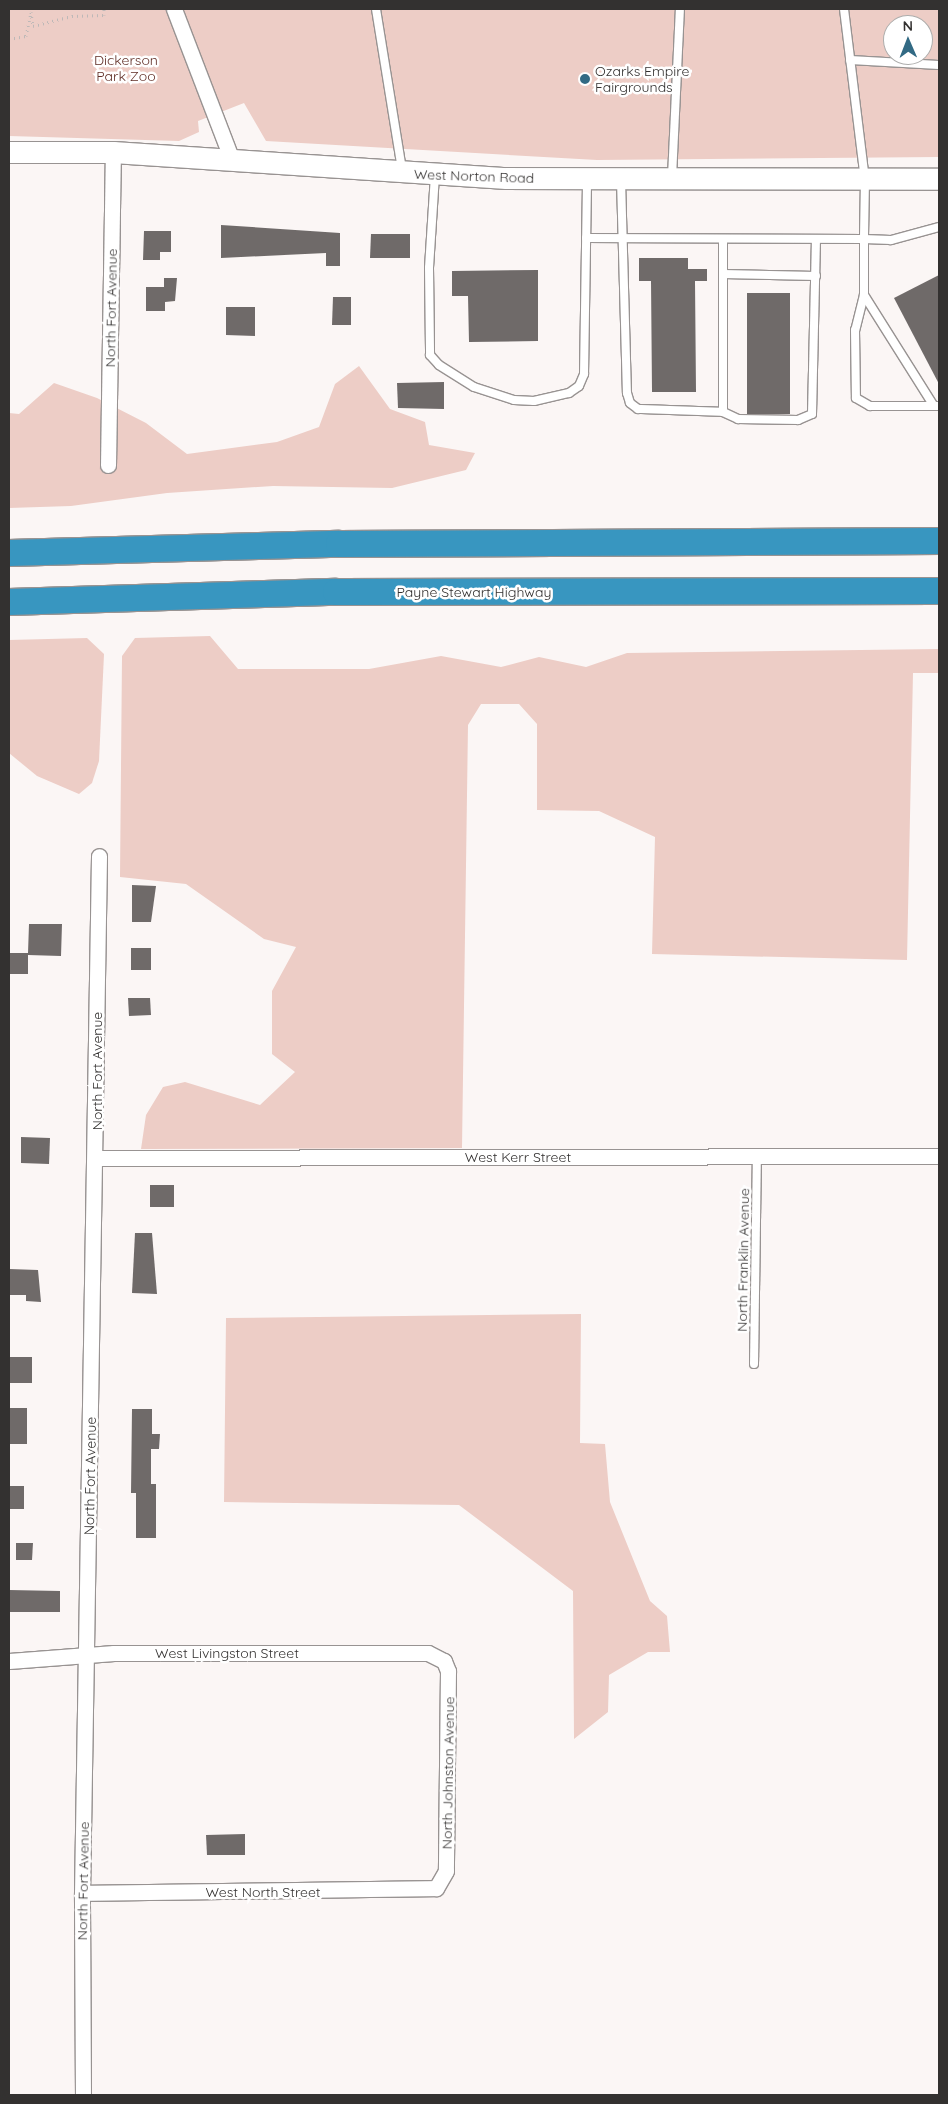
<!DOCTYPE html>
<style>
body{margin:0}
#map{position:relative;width:948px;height:2104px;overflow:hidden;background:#fbf6f5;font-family:Quicksand,sans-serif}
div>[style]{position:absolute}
.green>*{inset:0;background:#edcdc6}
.building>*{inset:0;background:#6f6a69}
.path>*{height:3px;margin-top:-1.5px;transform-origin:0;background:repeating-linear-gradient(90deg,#bdb8b7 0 1px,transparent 0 5px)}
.roads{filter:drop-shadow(1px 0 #989392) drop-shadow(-1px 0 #989392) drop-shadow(0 1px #989392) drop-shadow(0 -1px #989392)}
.service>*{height:8px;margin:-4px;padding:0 4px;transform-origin:4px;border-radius:4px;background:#fff}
.minor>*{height:15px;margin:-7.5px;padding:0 7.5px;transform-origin:7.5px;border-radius:7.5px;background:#fff}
.secondary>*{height:21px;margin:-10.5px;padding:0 10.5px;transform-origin:10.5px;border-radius:10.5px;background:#fff}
.motorway>*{height:26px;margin:-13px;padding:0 13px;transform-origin:13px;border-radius:13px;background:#3896c0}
.dots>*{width:14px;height:14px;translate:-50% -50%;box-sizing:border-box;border:2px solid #fff;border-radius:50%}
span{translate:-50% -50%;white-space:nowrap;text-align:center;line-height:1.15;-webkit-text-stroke:5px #fff;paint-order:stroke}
.park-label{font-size:14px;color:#602e26}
.poi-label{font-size:14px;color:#333130}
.left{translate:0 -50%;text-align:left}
.street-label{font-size:14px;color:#333130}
.frame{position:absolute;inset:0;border:10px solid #333130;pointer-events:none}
.north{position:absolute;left:883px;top:15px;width:50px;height:50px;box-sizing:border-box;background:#fff;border:1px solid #adadac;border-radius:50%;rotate:359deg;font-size:14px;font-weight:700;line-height:20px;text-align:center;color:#333130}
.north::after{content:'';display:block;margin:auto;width:18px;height:22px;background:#326a84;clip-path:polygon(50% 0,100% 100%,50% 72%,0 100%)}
</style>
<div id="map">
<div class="green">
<div style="clip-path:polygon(evenodd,9px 9px,939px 9px,939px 157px,597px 160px,266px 141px,244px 103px,198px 121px,199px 132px,179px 141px,9px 136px,9px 9px,893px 25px,923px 25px,923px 55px,893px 55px,893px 25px)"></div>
<div style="clip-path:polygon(359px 366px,390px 409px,425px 422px,429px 445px,475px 453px,466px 470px,392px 488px,273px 486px,167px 493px,71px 506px,9px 508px,9px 413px,19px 414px,54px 383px,97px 398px,146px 423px,187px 454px,277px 442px,319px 427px,335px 384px)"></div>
<div style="clip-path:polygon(210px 636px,238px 669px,369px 669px,441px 656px,501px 667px,539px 657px,586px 667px,627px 653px,939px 649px,939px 673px,913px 673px,907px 960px,652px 954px,655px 837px,599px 811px,537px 810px,537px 724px,519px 704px,481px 704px,468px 725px,462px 1148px,141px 1149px,146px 1115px,163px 1087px,185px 1082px,260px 1105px,295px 1072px,272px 1054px,272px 991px,296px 947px,264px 939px,186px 884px,120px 877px,122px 656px,135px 638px)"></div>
<div style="clip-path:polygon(87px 638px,104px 654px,99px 761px,92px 783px,79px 794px,37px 776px,9px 753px,9px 640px)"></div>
<div style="clip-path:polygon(581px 1314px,580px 1443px,605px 1444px,610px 1502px,650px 1601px,667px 1616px,670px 1652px,648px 1652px,609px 1675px,608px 1712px,574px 1739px,573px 1591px,459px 1505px,224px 1502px,226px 1318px)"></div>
</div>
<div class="building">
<div style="clip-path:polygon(221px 225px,340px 233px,340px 266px,326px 266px,326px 253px,221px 258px)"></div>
<div style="clip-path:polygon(144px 231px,171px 231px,171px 252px,160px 252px,160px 260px,143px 260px)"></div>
<div style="clip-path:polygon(371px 234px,410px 234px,410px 258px,370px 258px)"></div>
<div style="clip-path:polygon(639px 258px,688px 258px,688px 269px,707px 269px,707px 281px,695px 281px,696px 392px,652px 392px,651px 281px,639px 281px)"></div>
<div style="clip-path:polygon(538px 270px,538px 341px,469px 342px,468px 296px,452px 296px,452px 271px)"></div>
<div style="clip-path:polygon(939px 275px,939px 384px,894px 298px)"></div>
<div style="clip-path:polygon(164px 278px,177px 278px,175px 301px,165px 302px,165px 311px,146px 311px,146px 287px,164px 287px)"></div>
<div style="clip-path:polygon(747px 293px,790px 293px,790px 414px,747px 414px)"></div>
<div style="clip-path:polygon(333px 297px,351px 297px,351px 325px,332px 325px)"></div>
<div style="clip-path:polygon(226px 307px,255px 307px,255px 336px,226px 335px)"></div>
<div style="clip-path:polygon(444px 382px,444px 409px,398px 408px,397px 383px)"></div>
<div style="clip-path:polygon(132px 885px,156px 886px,151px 922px,132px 922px)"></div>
<div style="clip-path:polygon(29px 924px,62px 924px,61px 956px,28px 955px,28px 974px,9px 974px,9px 953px,28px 953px)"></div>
<div style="clip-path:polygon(131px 948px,151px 948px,151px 970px,131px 970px)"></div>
<div style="clip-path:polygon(128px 998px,150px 998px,151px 1015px,129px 1016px)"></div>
<div style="clip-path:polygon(21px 1137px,50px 1138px,49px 1164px,21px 1163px)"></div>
<div style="clip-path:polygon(150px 1185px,174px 1185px,174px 1207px,150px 1207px)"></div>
<div style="clip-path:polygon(135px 1233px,152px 1233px,157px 1294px,132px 1293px)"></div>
<div style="clip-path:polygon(9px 1269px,38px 1270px,41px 1302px,26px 1301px,26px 1295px,9px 1295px)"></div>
<div style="clip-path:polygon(9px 1357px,32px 1357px,32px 1383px,9px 1383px)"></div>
<div style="clip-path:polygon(9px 1408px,27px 1408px,27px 1444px,9px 1444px)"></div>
<div style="clip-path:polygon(132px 1409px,152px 1409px,152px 1434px,160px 1434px,159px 1449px,151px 1449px,151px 1484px,156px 1484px,156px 1538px,136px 1538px,136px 1493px,131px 1493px)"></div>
<div style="clip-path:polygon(9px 1486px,24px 1486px,24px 1509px,9px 1509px)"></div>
<div style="clip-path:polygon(16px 1543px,33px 1543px,32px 1560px,16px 1560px)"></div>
<div style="clip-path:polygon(9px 1590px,60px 1591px,60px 1612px,9px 1612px)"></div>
<div style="clip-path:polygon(245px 1834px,245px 1855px,207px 1855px,206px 1835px)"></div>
</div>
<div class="path">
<div style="left:9px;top:39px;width:17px;rotate:-10deg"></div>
<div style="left:26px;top:36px;width:25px;rotate:-78deg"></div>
<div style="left:31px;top:12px;width:14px;rotate:82deg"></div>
<div style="left:33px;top:26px;width:40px;rotate:-14.4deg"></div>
<div style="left:72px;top:16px;width:32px;rotate:-2deg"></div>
<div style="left:104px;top:15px;width:6px;rotate:-90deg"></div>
</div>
<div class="roads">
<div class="service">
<div style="left:376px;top:9px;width:163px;rotate:80.8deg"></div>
<div style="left:844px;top:9px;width:171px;rotate:83deg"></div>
<div style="left:865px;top:179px;width:60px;rotate:91deg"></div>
<div style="left:864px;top:239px;width:27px;rotate:2deg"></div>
<div style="left:891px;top:240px;width:50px;rotate:-15.2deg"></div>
<div style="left:850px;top:60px;width:89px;rotate:3.2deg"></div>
<div style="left:435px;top:175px;width:93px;rotate:93.7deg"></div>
<div style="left:429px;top:268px;width:87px;rotate:89.3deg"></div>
<div style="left:430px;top:355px;width:13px;rotate:48deg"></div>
<div style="left:439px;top:365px;width:41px;rotate:32.2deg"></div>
<div style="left:474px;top:387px;width:42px;rotate:18deg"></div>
<div style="left:514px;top:400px;width:20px;rotate:3deg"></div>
<div style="left:534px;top:401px;width:36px;rotate:-13deg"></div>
<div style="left:569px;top:393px;width:12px;rotate:-35deg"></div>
<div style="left:579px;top:386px;width:13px;rotate:-67deg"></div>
<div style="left:584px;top:374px;width:194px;rotate:-89.1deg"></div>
<div style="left:672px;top:177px;width:168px;rotate:-87.3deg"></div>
<div style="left:621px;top:180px;width:213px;rotate:88.4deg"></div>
<div style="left:627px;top:393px;width:10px;rotate:73deg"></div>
<div style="left:630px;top:403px;width:10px;rotate:37deg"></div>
<div style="left:638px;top:409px;width:85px;rotate:2deg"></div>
<div style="left:723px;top:412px;width:173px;rotate:-90deg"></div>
<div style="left:586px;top:238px;width:278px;rotate:0.2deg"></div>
<div style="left:864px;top:239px;width:56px;rotate:90deg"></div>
<div style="left:864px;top:295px;width:36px;rotate:104deg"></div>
<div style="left:855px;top:330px;width:68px;rotate:89.2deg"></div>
<div style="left:856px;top:398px;width:16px;rotate:30deg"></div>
<div style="left:870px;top:406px;width:69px"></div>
<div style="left:723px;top:274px;width:93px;rotate:1.2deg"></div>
<div style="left:864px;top:295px;width:131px;rotate:57.8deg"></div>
<div style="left:723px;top:412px;width:17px;rotate:25deg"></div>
<div style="left:738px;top:419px;width:60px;rotate:1deg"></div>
<div style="left:798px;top:420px;width:15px;rotate:-23deg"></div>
<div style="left:812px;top:414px;width:175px;rotate:-88.7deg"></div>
<div style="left:754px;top:1364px;width:208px;rotate:-89.2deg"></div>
</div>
<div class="minor">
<div style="left:174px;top:9px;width:162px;rotate:69deg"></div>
<div style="left:108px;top:465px;width:313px;rotate:-89.1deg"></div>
<div style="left:96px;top:1158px;width:843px;rotate:-0.14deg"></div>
<div style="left:9px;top:1661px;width:105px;rotate:-4.4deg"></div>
<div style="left:114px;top:1653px;width:314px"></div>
<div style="left:428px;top:1653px;width:18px;rotate:27deg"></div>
<div style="left:444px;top:1661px;width:11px;rotate:68deg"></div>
<div style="left:448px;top:1671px;width:200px;rotate:90.6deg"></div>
<div style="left:446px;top:1871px;width:20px;rotate:120deg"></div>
<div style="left:436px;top:1888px;width:354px;rotate:179.2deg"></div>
<div style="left:83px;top:2095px;width:202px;rotate:-90.3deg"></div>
<div style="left:82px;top:1893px;width:1037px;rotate:-89.06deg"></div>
</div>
<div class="secondary">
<div style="left:9px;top:152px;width:104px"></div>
<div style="left:113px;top:152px;width:394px;rotate:3.8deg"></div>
<div style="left:506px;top:178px;width:433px;rotate:0.1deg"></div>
</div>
<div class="motorway">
<div style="left:9px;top:553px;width:330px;rotate:-1.6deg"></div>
<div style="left:339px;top:544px;width:600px;rotate:-0.29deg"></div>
<div style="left:9px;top:602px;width:327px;rotate:-1.8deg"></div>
<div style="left:336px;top:592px;width:603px;rotate:-0.1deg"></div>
</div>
</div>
<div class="dots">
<div style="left:585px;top:79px;background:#326a84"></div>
</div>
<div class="park-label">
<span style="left:126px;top:68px">Dickerson<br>Park Zoo</span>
</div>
<div class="poi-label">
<span class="left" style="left:595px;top:79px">Ozarks Empire<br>Fairgrounds</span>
</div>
<div class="street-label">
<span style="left:474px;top:176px;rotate:2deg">West Norton Road</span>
<span style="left:111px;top:308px;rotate:-89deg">North Fort Avenue</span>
<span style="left:474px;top:592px">Payne Stewart Highway</span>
<span style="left:97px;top:1071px;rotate:-90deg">North Fort Avenue</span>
<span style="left:518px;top:1157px">West Kerr Street</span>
<span style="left:743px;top:1260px;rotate:-89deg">North Franklin Avenue</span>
<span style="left:90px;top:1476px;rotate:-89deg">North Fort Avenue</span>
<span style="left:227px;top:1653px">West Livingston Street</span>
<span style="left:448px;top:1773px;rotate:-89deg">North Johnston Avenue</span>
<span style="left:83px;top:1881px;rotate:-89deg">North Fort Avenue</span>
<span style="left:263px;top:1892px">West North Street</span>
</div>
<div class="frame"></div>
<div class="north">N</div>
</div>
